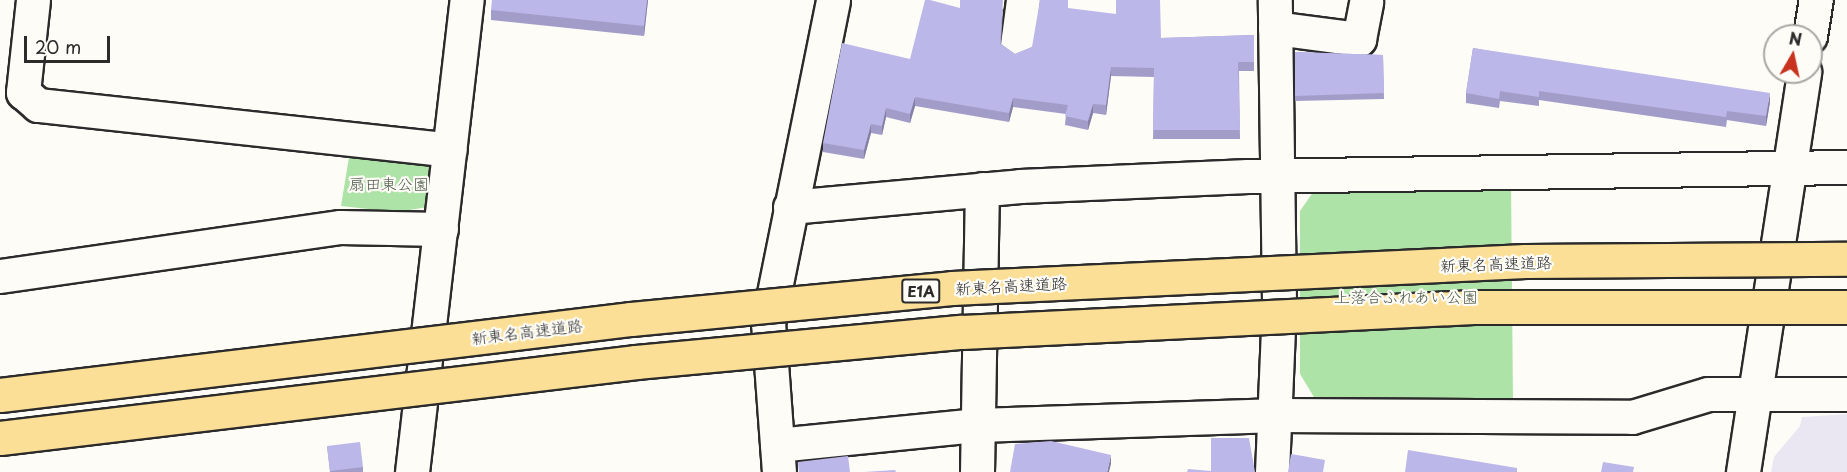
<!DOCTYPE html>
<meta charset="utf-8">
<style>
body{margin:0}
#map{position:relative;width:1847px;height:472px;overflow:hidden;background:#fdfcf7;font-family:"Playpen Sans","Klee One",sans-serif}
div>[style]{position:absolute}
.built>*{inset:0;background:#eae7f3}
.green>*{inset:0;background:#ade3a6}
.roads{filter:drop-shadow(2px 0 #2b2b2b) drop-shadow(-2px 0 #2b2b2b) drop-shadow(0 2px #2b2b2b) drop-shadow(0 -2px #2b2b2b)}
.minor>*{height:33px;margin:-16.5px;padding:0 16.5px;transform-origin:16.5px;border-radius:16.5px;background:#fdfcf7}
.bridges{filter:drop-shadow(2px 0 #2b2b2b) drop-shadow(-2px 0 #2b2b2b) drop-shadow(0 2px #2b2b2b) drop-shadow(0 -2px #2b2b2b)}
.highway-bridge>*{height:33px;margin:-16.5px;padding:0 16.5px;transform-origin:16.5px;border-radius:16.5px;background:#fbdf96}
.wall>*{inset:0;background:#a29dc8}
.shaded-wall>*{inset:0;background:#8480a3}
.building>*{inset:0;background:#bcb7e9}
span{translate:-50% -50%;white-space:nowrap;text-align:center;line-height:1.15;-webkit-text-stroke:4.5px #fdfcf7;paint-order:stroke}
.shield-label span{padding:2px 4px;background:#fdfcf7;border:2px solid;border-radius:4px;-webkit-text-stroke-width:0}
.shield-label{font-size:15px;color:#2b2b2b;font-weight:700}
.park-label{font-size:16px;color:#4c594a}
.street-label{font-size:16px;color:#2b2b2b}
.north{position:absolute;left:1763px;top:24px;width:60px;height:60px;box-sizing:border-box;background:#fdfcf7;border:2px solid #a9a8a5;border-radius:50%;rotate:9deg;font-size:16px;font-weight:700;line-height:24px;text-align:center;color:#2b2b2b}
.north::after{content:'';display:block;margin:auto;width:21px;height:27px;background:#c8321e;clip-path:polygon(50% 0,100% 100%,50% 72%,0 100%)}
.scale{position:absolute;left:24px;top:36px;width:86px;height:27px;box-sizing:border-box;border:3px solid #2b2b2b;border-top:0;padding-left:8px;font-size:18px;line-height:21px;white-space:nowrap;color:#2b2b2b;-webkit-text-stroke:4px #fdfcf7;paint-order:stroke}
</style>
<div id="map">
<div class="built">
<div style="clip-path:polygon(1847px 414px,1847px 472px,1771px 472px,1774px 457px,1800px 426px,1802px 417px)"></div>
</div>
<div class="green">
<div style="clip-path:polygon(350px 151px,426px 159px,434px 168px,428px 207px,396px 212px,341px 206px)"></div>
<div style="clip-path:polygon(1511px 180px,1513px 403px,1317px 402px,1300px 374px,1300px 211px,1318px 185px)"></div>
</div>
<div class="roads">
<div class="minor">
<div style="left:33px;top:0;width:93px;rotate:96.2deg"></div>
<div style="left:23px;top:92px;width:20px;rotate:41deg"></div>
<div style="left:38px;top:105px;width:414px;rotate:6.2deg"></div>
<div style="left:1275px;top:28px;width:85px;rotate:7.5deg"></div>
<div style="left:1359px;top:39px;width:38px;rotate:-79deg"></div>
<div style="left:1810px;top:36px;width:36px;rotate:-81deg"></div>
<div style="left:1017px;top:45px;width:45px;rotate:-82.4deg"></div>
<div style="left:790px;top:207px;width:231px;rotate:-5.2deg"></div>
<div style="left:1020px;top:186px;width:228px;rotate:-2.5deg"></div>
<div style="left:1248px;top:176px;width:599px;rotate:-0.86deg"></div>
<div style="left:0;top:276px;width:344px;rotate:-8.2deg"></div>
<div style="left:340px;top:227px;width:101px;rotate:1.1deg"></div>
<div style="left:777px;top:445px;width:202px;rotate:-5.7deg"></div>
<div style="left:978px;top:425px;width:296px;rotate:-1.9deg"></div>
<div style="left:1274px;top:415px;width:358px;rotate:0.3deg"></div>
<div style="left:1632px;top:417px;width:79px;rotate:-16.8deg"></div>
<div style="left:1708px;top:394px;width:139px"></div>
<div style="left:412px;top:472px;width:475px;rotate:-83.4deg"></div>
<div style="left:779px;top:472px;width:149px;rotate:-94.2deg"></div>
<div style="left:768px;top:323px;width:329px;rotate:-78.6deg"></div>
<div style="left:977px;top:472px;width:283px;rotate:-89deg"></div>
<div style="left:1272px;top:472px;width:170px;rotate:-87.6deg"></div>
<div style="left:1279px;top:302px;width:302px;rotate:-90.8deg"></div>
<div style="left:1743px;top:472px;width:405px;rotate:-81.3deg"></div>
</div>
</div>
<div class="bridges">
<div class="highway-bridge">
<div style="left:0;top:395px;width:636px;rotate:-6.87deg"></div>
<div style="left:631px;top:319px;width:322px;rotate:-5.5deg"></div>
<div style="left:952px;top:288px;width:574px;rotate:-2.7deg"></div>
<div style="left:1525px;top:261px;width:322px;rotate:-0.4deg"></div>
<div style="left:0;top:438px;width:641px;rotate:-6.81deg"></div>
<div style="left:636px;top:362px;width:327px;rotate:-5.3deg"></div>
<div style="left:962px;top:332px;width:512px;rotate:-2.8deg"></div>
<div style="left:1473px;top:307px;width:374px"></div>
</div>
</div>
<div class="wall">
<div style="clip-path:polygon(648px 0,644px 36px,491px 20px,491px 10px)"></div>
<div style="clip-path:polygon(960px 8px,1003px 9px,1001px 44px,1015px 54px,1032px 47px,1069px 9px,1161px 38px,1254px 35px,1254px 71px,1239px 71px,1240px 139px,1153px 139px,1154px 77px,1111px 76px,1106px 115px,1093px 113px,1088px 130px,1065px 125px,1066px 114px,1013px 107px,1009px 122px,915px 106px,910px 123px,886px 117px,882px 135px,871px 133px,864px 159px,823px 152px,823px 143px,910px 59px)"></div>
<div style="clip-path:polygon(1473px 48px,1770px 102px,1766px 126px,1727px 120px,1726px 127px,1539px 100px,1539px 106px,1500px 101px,1499px 108px,1466px 103px,1466px 93px)"></div>
<div style="clip-path:polygon(1295px 52px,1383px 55px,1384px 99px,1295px 101px)"></div>
<div style="clip-path:polygon(327px 446px,363px 467px,363px 472px,330px 472px)"></div>
</div>
<div class="shaded-wall">
<div style="clip-path:polygon(647px 0,648px 0,644px 36px,644px 26px)"></div>
<div style="clip-path:polygon(1111px 67px,1111px 76px,1106px 115px,1106px 105px)"></div>
<div style="clip-path:polygon(1770px 93px,1770px 102px,1766px 126px,1766px 116px)"></div>
<div style="clip-path:polygon(915px 97px,915px 106px,910px 123px,910px 114px)"></div>
<div style="clip-path:polygon(1013px 98px,1013px 107px,1009px 122px,1009px 113px)"></div>
<div style="clip-path:polygon(1093px 104px,1093px 113px,1088px 130px,1088px 121px)"></div>
<div style="clip-path:polygon(886px 108px,886px 117px,882px 135px,882px 126px)"></div>
<div style="clip-path:polygon(871px 124px,871px 133px,864px 159px,864px 150px)"></div>
<div style="clip-path:polygon(1111px 455px,1111px 464px,1109px 472px,1107px 472px)"></div>
</div>
<div class="building">
<div style="clip-path:polygon(492px 0,647px 0,644px 26px,491px 10px)"></div>
<div style="clip-path:polygon(925px 0,930px 0,960px 8px,960px 0,1003px 0,1000px 44px,1015px 54px,1032px 47px,1040px 0,1068px 0,1068px 8px,1116px 14px,1116px 0,1160px 0,1161px 38px,1254px 35px,1254px 62px,1238px 62px,1240px 130px,1153px 130px,1154px 68px,1111px 67px,1106px 105px,1093px 104px,1088px 121px,1065px 116px,1068px 105px,1013px 98px,1009px 113px,915px 97px,910px 114px,886px 108px,882px 126px,871px 124px,864px 150px,823px 143px,842px 43px,910px 59px)"></div>
<div style="clip-path:polygon(1473px 48px,1770px 93px,1766px 116px,1727px 111px,1726px 117px,1539px 91px,1539px 97px,1500px 91px,1499px 99px,1466px 93px)"></div>
<div style="clip-path:polygon(1295px 52px,1383px 55px,1384px 93px,1295px 96px)"></div>
<div style="clip-path:polygon(1211px 438px,1249px 438px,1255px 472px,1187px 472px,1188px 469px,1211px 471px)"></div>
<div style="clip-path:polygon(1051px 441px,1111px 455px,1107px 472px,1010px 472px,1015px 444px)"></div>
<div style="clip-path:polygon(360px 442px,363px 467px,330px 471px,327px 446px)"></div>
<div style="clip-path:polygon(1408px 450px,1517px 468px,1517px 472px,1405px 472px)"></div>
<div style="clip-path:polygon(1291px 454px,1325px 460px,1323px 472px,1288px 472px)"></div>
<div style="clip-path:polygon(848px 456px,850px 472px,799px 472px,798px 462px)"></div>
<div style="clip-path:polygon(1603px 462px,1634px 467px,1633px 472px,1601px 472px)"></div>
<div style="clip-path:polygon(895px 470px,896px 472px,864px 472px)"></div>
</div>
<div class="shield-label">
<span style="left:921px;top:291px">E1A</span>
</div>
<div class="park-label">
<span style="left:389px;top:183px">扇田東公園</span>
<span style="left:1406px;top:296px">上落合ふれあい公園</span>
</div>
<div class="street-label">
<span style="left:1496px;top:263px;rotate:-2deg">新東名高速道路</span>
<span style="left:1011px;top:285px;rotate:-3deg">新東名高速道路</span>
<span style="left:527px;top:331px;rotate:-7deg">新東名高速道路</span>
</div>
<div class="north">N</div>
<div class="scale">20 m</div>
</div>
